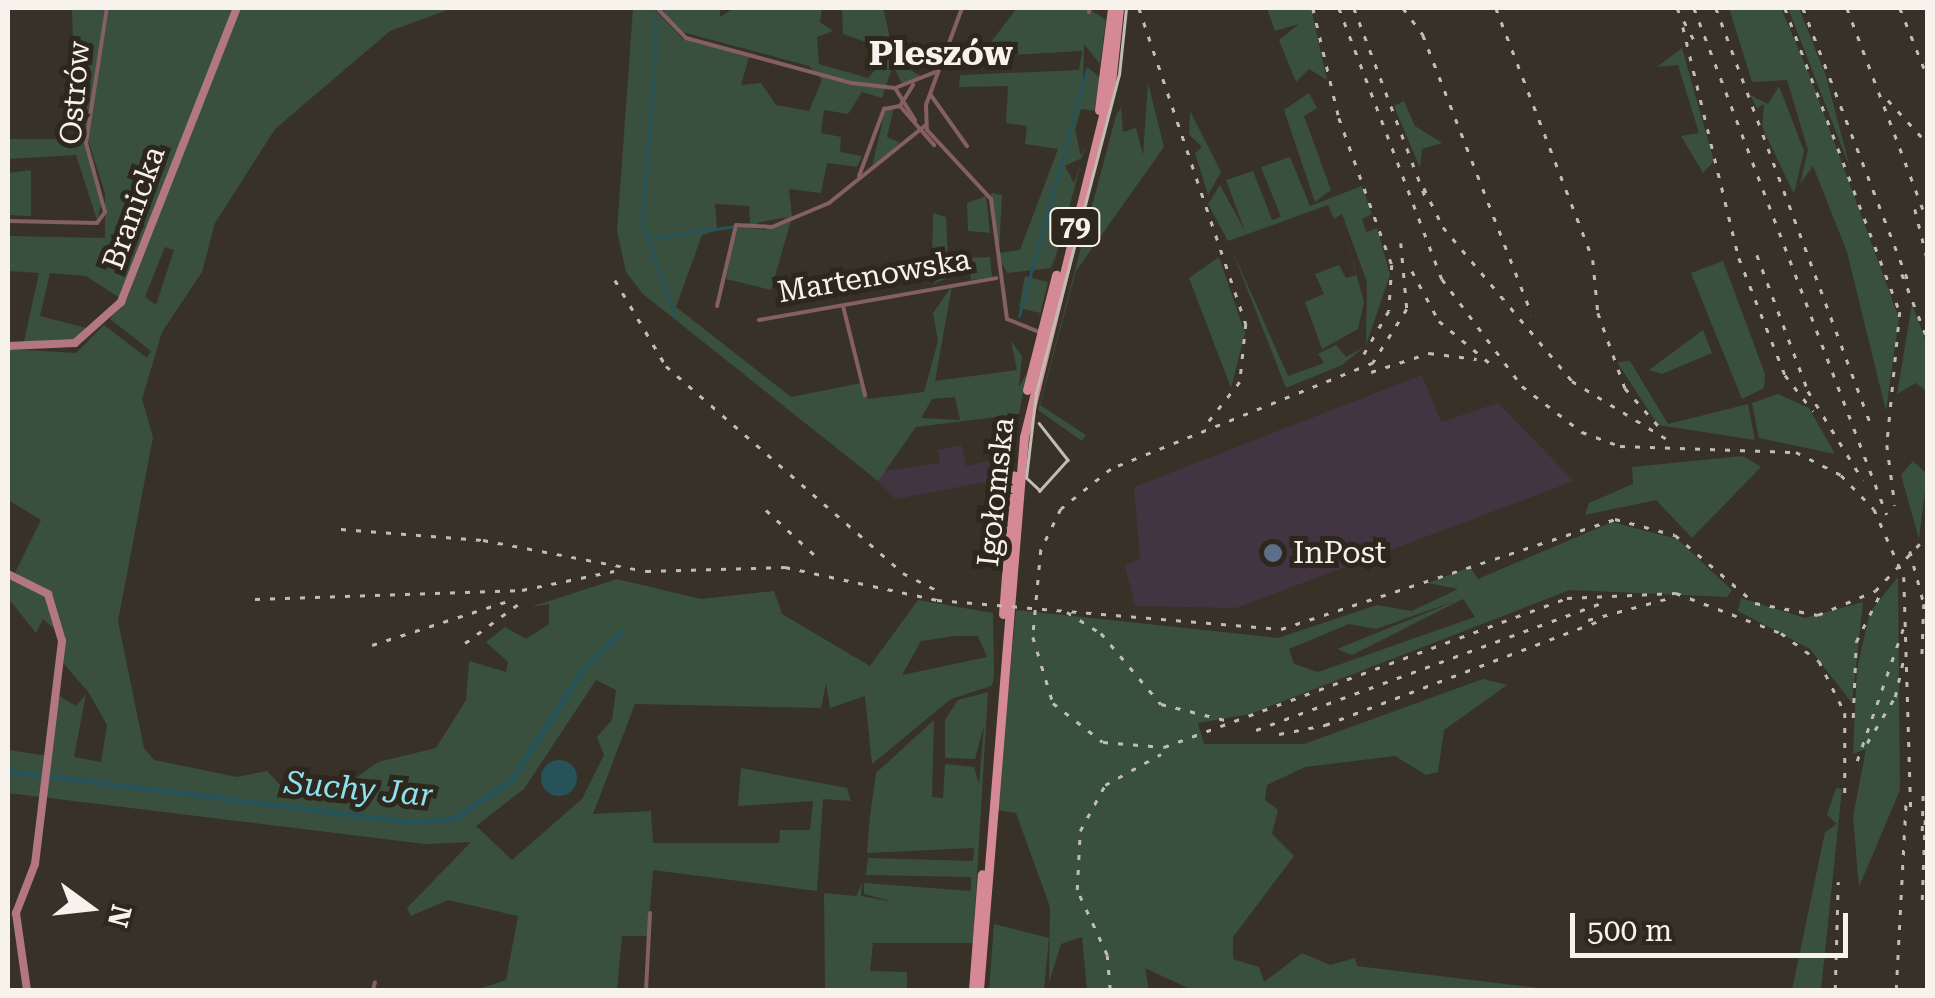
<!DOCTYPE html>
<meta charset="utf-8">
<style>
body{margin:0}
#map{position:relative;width:1935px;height:998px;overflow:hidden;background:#383127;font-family:"Roboto Serif",serif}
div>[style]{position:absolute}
.commercial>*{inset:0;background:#433441}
.green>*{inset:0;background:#39503e}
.water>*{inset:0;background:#26535a}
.round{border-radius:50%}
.stream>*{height:2.5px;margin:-1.25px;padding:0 1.25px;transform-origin:1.25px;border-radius:1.25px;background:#26535a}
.canal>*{height:5px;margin:-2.5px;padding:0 2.5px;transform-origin:2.5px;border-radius:2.5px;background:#26535a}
.street>*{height:4px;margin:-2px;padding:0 2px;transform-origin:2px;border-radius:2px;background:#845f64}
.secondary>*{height:8px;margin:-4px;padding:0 4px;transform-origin:4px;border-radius:4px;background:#b2777f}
.primary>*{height:9px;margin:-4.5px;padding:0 4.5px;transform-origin:4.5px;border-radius:4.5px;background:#d58994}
.tram>*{height:2.5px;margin:-1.25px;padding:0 1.25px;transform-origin:1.25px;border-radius:1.25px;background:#c1bcb4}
.rail>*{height:2.5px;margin-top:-1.25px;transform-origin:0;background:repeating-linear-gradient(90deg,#c1bcb4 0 5px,transparent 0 15px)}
.dots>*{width:28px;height:28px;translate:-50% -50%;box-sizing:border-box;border:5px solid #2e271d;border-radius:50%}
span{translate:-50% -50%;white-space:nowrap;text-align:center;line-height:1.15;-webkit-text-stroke:10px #2e271d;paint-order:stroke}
.shield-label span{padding:2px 8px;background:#2e271d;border:2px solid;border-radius:8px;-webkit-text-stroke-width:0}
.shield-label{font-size:28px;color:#f7f2ec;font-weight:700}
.street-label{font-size:30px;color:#f7f2ec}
.poi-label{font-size:30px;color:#f7f2ec}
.left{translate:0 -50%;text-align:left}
.water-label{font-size:32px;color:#90e1ee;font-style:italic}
.quarter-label{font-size:35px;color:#f7f2ec;font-weight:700}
.frame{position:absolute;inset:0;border:10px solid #f7f2ec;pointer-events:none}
.north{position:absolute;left:40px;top:858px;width:100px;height:100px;-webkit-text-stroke:8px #2e271d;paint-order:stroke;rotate:105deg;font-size:28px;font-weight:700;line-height:40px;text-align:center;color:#f7f2ec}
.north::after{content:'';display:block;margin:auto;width:35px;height:45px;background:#f7f2ec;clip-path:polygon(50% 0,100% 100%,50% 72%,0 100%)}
.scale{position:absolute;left:1570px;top:913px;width:278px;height:45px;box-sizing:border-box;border:5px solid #f7f2ec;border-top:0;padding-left:12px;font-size:30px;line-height:35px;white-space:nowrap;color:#f7f2ec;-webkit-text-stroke:8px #2e271d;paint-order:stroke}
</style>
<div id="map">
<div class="commercial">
<div style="clip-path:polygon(1422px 375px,1441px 422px,1498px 403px,1574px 481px,1236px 608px,1135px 606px,1125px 566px,1140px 558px,1134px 487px)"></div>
<div style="clip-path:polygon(961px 445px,966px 466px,1008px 457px,1007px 478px,896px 499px,878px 481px,884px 471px,940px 463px,938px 450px)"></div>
</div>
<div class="green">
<div style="clip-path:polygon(72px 8px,105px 8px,85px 144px,103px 199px,97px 220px,76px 155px,8px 159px,8px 139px,76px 139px)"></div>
<div style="clip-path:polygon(109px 8px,234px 8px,120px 298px,86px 276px,50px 273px,40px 316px,90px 329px,73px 341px,23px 346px,39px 273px,8px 271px,8px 236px,105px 238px,105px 193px,88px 140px)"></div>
<div style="clip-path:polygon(evenodd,239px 8px,453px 8px,390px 31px,275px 129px,215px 223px,202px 272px,162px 332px,142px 399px,153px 437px,118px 621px,144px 748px,154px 760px,237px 777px,267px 771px,279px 784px,339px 790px,378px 762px,436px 748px,466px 700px,469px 661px,506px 672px,508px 662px,486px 642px,505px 627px,526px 639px,549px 624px,549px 604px,531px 607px,617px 579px,701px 599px,774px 591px,782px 614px,870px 666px,918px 600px,993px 613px,994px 674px,993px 683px,991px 686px,951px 699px,872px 764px,865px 696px,830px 708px,826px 683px,821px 708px,635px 704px,593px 814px,651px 811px,653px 843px,779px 843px,780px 830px,810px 830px,813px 801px,738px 806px,741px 768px,847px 788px,851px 801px,823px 799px,817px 891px,653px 870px,648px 936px,622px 936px,617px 990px,476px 990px,506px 980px,518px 916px,448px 900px,411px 916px,407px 908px,471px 842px,425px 844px,8px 793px,8px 750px,49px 756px,56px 694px,76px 706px,86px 694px,74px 757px,101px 762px,107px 725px,89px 693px,64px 664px,50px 593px,15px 573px,41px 520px,8px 500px,8px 349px,76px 353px,104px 325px,147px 358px,151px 351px,110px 319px,129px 294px,153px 207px,239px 8px,165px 247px,174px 250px,156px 305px,145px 297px,165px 247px,239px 8px,955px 636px,978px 636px,987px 657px,902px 675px,921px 641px,955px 636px,239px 8px,596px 680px,616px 690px,612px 720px,597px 737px,604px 755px,582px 799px,512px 860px,476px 826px,524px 789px,596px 680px)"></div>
<div style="clip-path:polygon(evenodd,633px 8px,655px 10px,683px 39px,749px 57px,741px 85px,761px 83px,776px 105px,809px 111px,822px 80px,809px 66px,679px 31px,661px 8px,720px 8px,720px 17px,734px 8px,822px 8px,820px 22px,833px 31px,817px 37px,819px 64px,868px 78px,892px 51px,843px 34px,842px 10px,883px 8px,893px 50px,902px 49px,928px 67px,901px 54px,897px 62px,922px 77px,902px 84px,893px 65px,882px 98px,862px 92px,848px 114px,824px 110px,821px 133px,841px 137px,840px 152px,862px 156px,857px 167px,827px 163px,821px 193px,789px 189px,792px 217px,771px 290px,726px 279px,736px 226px,765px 230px,788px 217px,750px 224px,749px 206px,715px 204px,717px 230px,702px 235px,676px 307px,791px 397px,861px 383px,868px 399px,924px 392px,938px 341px,933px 313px,952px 286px,935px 381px,1017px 370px,1011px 341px,1022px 356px,1019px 387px,1027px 372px,1019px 414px,916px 427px,878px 481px,643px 294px,626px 272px,617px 231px,633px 8px,955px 397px,960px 420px,921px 418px,932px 399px,955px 397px)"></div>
<div style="clip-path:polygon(1017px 8px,1089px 9px,1106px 20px,1100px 64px,1084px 44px,1083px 83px,1089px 68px,1101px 79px,1094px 111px,1081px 109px,1075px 130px,1081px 156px,1086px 144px,1082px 158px,1065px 166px,1074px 183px,1081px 164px,1049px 281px,1056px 252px,1051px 268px,1007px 273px,997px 254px,991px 193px,1002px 195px,999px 253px,1020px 250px,1058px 149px,1025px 144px,1027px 126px,1006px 123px,1008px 86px,959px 87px,960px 75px,1079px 70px,1082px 51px,1013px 55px,1012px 41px,991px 42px)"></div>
<div style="clip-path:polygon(1267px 8px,1311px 8px,1327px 80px,1309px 69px,1296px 82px,1279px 40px,1299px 24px,1275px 31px)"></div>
<div style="clip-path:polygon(1729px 8px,1781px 8px,1811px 79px,1899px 318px,1886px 411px,1847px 252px,1813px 166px,1800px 184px,1808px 150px,1787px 80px,1752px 82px)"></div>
<div style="clip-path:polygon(1788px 8px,1799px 8px,1826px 76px,1850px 168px)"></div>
<div style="clip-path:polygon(1682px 48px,1714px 161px,1703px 173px,1681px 136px,1699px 133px,1678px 65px,1657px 67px)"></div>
<div style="clip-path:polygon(1127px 74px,1116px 115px,1121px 108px,1123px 132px,1136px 128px,1143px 155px,1148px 83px,1164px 147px,1076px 271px,1040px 405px,1086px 435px,1082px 441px,1038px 410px)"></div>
<div style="clip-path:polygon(1779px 86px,1804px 151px,1794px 194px,1762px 127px,1764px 104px,1757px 108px,1750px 95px,1768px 104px)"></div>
<div style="clip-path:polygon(1309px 93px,1317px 108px,1304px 116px,1331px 190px,1315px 202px,1284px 110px)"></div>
<div style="clip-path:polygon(1404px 101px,1415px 126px,1442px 143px,1422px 149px,1420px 168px,1394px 106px)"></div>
<div style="clip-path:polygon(894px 107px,887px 137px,900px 143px,872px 167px,885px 111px)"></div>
<div style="clip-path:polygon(1190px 111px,1221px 172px,1208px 195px,1195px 153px,1202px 147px,1189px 134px)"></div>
<div style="clip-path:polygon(1290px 157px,1310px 206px,1362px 186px,1372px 214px,1362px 219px,1366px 232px,1377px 228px,1390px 275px,1366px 345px,1367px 282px,1342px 214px,1334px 219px,1328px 205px,1228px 241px,1208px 204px,1220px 185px,1245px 231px,1226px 180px,1253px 171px,1272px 220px,1281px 217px,1261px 167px)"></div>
<div style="clip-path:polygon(31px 170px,31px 216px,8px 215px,8px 173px)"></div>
<div style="clip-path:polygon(986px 196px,990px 233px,968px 231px,967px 203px)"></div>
<div style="clip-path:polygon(933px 213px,946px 217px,948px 260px,932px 267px)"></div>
<div style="clip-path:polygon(1342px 222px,1364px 302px,1358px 329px,1322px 349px,1305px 302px,1324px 294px,1315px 274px,1339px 265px,1346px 278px,1356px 275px)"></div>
<div style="clip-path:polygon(1232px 250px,1288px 376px,1324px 363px,1318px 354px,1336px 345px,1346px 357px,1364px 347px,1342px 365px,1286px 388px)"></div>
<div style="clip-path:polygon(990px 257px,992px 277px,971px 280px,970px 268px,931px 285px,964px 258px)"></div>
<div style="clip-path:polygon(1219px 257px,1245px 333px,1231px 388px,1189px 278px)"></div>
<div style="clip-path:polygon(1723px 261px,1765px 374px,1764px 388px,1742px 399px,1691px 273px)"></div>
<div style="clip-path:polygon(1025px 276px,1048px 282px,1038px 323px,1040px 313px,1019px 308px)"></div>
<div style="clip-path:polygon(1912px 304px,1927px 344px,1927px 392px,1916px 383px,1897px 394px)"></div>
<div style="clip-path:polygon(1703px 330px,1712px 353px,1662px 374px,1649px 370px)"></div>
<div style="clip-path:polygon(1630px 361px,1668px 424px,1748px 404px,1755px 440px,1658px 425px,1617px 362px)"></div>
<div style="clip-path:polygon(1778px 394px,1809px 408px,1835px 454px,1759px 438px,1752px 403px)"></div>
<div style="clip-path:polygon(1743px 456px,1761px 467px,1692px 538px,1656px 500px,1585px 515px,1589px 503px,1633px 484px,1632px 467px)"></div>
<div style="clip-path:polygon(1913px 461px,1927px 474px,1919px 539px,1901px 475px)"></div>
<div style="clip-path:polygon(evenodd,1612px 522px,1677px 539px,1732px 590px,1727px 597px,1570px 590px,1250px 714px,1198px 723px,1204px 744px,1304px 744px,1483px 679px,1507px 685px,1444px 730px,1438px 772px,1426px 775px,1395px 756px,1305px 767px,1267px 785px,1265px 800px,1278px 810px,1272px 834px,1294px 856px,1233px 937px,1233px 959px,1259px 967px,1264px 982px,1302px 953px,1330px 965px,1355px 958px,1357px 966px,1554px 990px,1192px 990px,1145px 968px,1149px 990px,1087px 990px,1082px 937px,1061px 944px,1049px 983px,1050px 907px,1016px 813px,997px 810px,1016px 610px,1278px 638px,1377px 605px,1412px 611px,1458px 589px,1428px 583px,1470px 567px,1478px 579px,1612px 522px,1463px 599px,1475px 617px,1318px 672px,1294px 664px,1289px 649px,1349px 624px,1376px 629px,1458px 600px,1337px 649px,1352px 655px,1463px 599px)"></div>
<div style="clip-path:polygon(8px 576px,48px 598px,58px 632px,43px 619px,36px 633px,8px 598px)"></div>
<div style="clip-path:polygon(1898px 577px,1900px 790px,1859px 887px,1853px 817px,1866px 749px,1853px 754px,1857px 669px,1870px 612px)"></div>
<div style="clip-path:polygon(1741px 598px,1805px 618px,1863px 602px,1852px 703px,1810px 649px,1738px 611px)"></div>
<div style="clip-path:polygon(988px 692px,973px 943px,873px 943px,870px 971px,907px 972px,907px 990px,825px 990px,824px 893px,856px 896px,862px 883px,861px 896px,894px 902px,864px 894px,864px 883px,971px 891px,971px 877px,866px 875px,868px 858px,973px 861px,974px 848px,867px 853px,870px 816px,876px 773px,934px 720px,932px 797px,943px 798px,945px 764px,974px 767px,979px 784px,984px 725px,975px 759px,945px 758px,945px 720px,958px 700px)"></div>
<div style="clip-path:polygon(1836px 788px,1842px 789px,1821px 990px,1792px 990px,1825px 832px,1837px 824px,1827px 815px)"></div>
<div style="clip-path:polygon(994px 924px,1049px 938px,1044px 990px,989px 990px)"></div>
</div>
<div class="water">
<div class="round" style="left:541px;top:760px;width:36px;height:36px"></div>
</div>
<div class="stream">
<div style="left:655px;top:20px;width:46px;rotate:90deg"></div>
<div style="left:655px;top:71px;width:152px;rotate:94.9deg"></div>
<div style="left:642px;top:222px;width:99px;rotate:70.5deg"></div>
<div style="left:648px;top:239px;width:109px;rotate:-8.4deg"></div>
<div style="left:1019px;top:316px;width:256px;rotate:-74.6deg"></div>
</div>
<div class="canal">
<div style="left:8px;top:771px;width:409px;rotate:7.2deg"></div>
<div style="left:414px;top:822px;width:41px;rotate:-5.6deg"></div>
<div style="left:455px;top:818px;width:67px;rotate:-33.5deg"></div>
<div style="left:511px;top:781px;width:133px;rotate:-57.3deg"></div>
<div style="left:583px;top:669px;width:54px;rotate:-44.3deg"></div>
</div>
<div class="street">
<div style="left:657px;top:8px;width:42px;rotate:46deg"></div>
<div style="left:686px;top:38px;width:172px;rotate:15.2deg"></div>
<div style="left:852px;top:83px;width:43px;rotate:6.6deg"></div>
<div style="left:895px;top:88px;width:46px;rotate:-21.6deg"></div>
<div style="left:962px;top:8px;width:103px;rotate:110.4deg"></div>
<div style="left:926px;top:105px;width:25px;rotate:88deg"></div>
<div style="left:927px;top:130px;width:94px;rotate:47.2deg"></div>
<div style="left:991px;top:199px;width:121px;rotate:82.4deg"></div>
<div style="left:1007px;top:319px;width:37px;rotate:22deg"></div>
<div style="left:1089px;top:12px;width:4px;rotate:-90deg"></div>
<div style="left:895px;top:88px;width:38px;rotate:58deg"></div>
<div style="left:930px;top:94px;width:64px;rotate:54.6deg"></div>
<div style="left:900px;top:106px;width:52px;rotate:48.9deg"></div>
<div style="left:900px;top:106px;width:25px;rotate:-58deg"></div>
<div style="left:859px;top:176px;width:72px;rotate:-69.5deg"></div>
<div style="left:884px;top:109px;width:16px;rotate:-11deg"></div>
<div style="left:8px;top:221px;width:89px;rotate:1.3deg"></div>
<div style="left:97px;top:223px;width:14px;rotate:-54deg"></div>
<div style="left:105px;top:212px;width:72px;rotate:-105.4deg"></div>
<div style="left:86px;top:143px;width:137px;rotate:-81.2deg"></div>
<div style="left:717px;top:306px;width:83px;rotate:-76.8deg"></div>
<div style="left:736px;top:225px;width:36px;rotate:3deg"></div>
<div style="left:772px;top:227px;width:62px;rotate:-22.8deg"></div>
<div style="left:829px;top:203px;width:124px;rotate:-38.8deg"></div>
<div style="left:843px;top:306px;width:92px;rotate:76.1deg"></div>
<div style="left:759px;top:320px;width:241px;rotate:-10deg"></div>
<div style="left:373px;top:990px;width:8px;rotate:-76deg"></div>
<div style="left:646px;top:990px;width:77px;rotate:-87deg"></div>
</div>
<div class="secondary">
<div style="left:8px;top:346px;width:67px;rotate:-2.6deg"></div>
<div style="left:75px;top:343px;width:62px;rotate:-41.7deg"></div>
<div style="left:121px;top:302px;width:316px;rotate:-68.5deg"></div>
<div style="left:8px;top:574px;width:45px;rotate:26.6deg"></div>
<div style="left:48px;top:594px;width:49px;rotate:73.4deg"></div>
<div style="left:62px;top:641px;width:225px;rotate:96.9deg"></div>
<div style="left:35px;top:864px;width:53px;rotate:111.2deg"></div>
<div style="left:16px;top:913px;width:78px;rotate:81.9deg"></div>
</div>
<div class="primary">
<div style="left:1099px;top:110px;width:103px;rotate:-82.7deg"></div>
<div style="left:1027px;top:390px;width:119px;rotate:-75.8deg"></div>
<div style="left:1003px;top:614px;width:139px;rotate:-85.5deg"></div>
<div style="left:973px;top:990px;width:116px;rotate:-85.6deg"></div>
<div style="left:979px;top:990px;width:555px;rotate:-85.35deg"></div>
<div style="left:1024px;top:437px;width:365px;rotate:-76.2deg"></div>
<div style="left:1111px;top:83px;width:75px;rotate:-83.9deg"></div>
</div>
<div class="tram">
<div style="left:1039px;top:423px;width:47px;rotate:51.9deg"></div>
<div style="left:1068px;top:460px;width:42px;rotate:132.1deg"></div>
<div style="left:1040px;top:491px;width:19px;rotate:-137deg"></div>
<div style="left:1026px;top:478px;width:86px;rotate:-83.3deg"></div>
<div style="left:1036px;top:393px;width:329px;rotate:-75.4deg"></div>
<div style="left:1119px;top:75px;width:67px;rotate:-84deg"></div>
</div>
<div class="rail">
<div style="left:1139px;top:8px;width:334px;rotate:71.3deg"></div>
<div style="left:1246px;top:324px;width:58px;rotate:95.9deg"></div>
<div style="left:1240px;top:382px;width:55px;rotate:128.3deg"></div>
<div style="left:1313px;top:8px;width:113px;rotate:76.7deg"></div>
<div style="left:1339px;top:118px;width:156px;rotate:70.2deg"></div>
<div style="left:1392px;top:265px;width:46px;rotate:93.7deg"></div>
<div style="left:1389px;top:311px;width:52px;rotate:120deg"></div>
<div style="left:1339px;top:8px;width:290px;rotate:69.2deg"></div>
<div style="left:1442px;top:279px;width:134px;rotate:53.2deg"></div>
<div style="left:1522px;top:386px;width:76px;rotate:37.5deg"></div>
<div style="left:1582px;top:432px;width:40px;rotate:20.2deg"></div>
<div style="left:1620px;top:446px;width:176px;rotate:2deg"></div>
<div style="left:1796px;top:452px;width:51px;rotate:27.1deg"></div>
<div style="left:1841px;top:475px;width:47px;rotate:45.9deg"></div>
<div style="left:1874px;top:509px;width:74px;rotate:66.2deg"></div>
<div style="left:1904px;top:577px;width:232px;rotate:88.3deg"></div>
<div style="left:1354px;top:8px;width:206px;rotate:69.3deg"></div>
<div style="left:1403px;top:8px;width:34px;rotate:53deg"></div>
<div style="left:1423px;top:35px;width:300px;rotate:68.7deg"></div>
<div style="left:1496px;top:8px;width:270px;rotate:68.9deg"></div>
<div style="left:1593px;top:260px;width:53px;rotate:84.6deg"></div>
<div style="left:1598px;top:313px;width:80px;rotate:70.2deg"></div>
<div style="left:1625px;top:388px;width:56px;rotate:48.6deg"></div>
<div style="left:1677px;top:8px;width:36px;rotate:62deg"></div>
<div style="left:1694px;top:8px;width:542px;rotate:69.16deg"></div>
<div style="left:1716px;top:8px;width:443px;rotate:69.6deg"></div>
<div style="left:1785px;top:8px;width:325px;rotate:69.3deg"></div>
<div style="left:1900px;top:312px;width:134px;rotate:95.6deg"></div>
<div style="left:1887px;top:445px;width:61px;rotate:82.4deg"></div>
<div style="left:1803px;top:8px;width:297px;rotate:68.9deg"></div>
<div style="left:1847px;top:8px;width:229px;rotate:69.3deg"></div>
<div style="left:1900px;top:8px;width:75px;rotate:68.2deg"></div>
<div style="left:1683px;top:27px;width:238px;rotate:76.4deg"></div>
<div style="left:1739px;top:258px;width:126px;rotate:68.5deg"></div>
<div style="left:1785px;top:375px;width:46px;rotate:52.1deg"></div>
<div style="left:1888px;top:100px;width:59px;rotate:47.7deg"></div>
<div style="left:1424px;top:188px;width:43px;rotate:64deg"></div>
<div style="left:1443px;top:227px;width:201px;rotate:50deg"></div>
<div style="left:1572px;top:381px;width:115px;rotate:31.5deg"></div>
<div style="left:1915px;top:209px;width:55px;rotate:76.2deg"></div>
<div style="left:1401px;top:243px;width:66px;rotate:84.8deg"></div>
<div style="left:1407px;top:309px;width:64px;rotate:122.2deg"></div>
<div style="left:1373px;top:363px;width:283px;rotate:158deg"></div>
<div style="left:1111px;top:469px;width:64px;rotate:141.3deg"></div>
<div style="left:1061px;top:509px;width:46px;rotate:116deg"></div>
<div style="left:1041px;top:550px;width:87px;rotate:95.3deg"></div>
<div style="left:1033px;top:637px;width:69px;rotate:73.1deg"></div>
<div style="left:1053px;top:703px;width:63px;rotate:38deg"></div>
<div style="left:1103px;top:742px;width:61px;rotate:4.7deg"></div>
<div style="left:1164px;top:747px;width:430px;rotate:-20.3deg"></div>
<div style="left:1567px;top:598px;width:109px;rotate:-2.6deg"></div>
<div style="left:1676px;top:593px;width:112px;rotate:20.9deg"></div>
<div style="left:1781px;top:633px;width:47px;rotate:36.4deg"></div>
<div style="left:1819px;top:661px;width:58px;rotate:63.4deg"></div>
<div style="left:1845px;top:713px;width:87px;rotate:90deg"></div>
<div style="left:1757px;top:255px;width:145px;rotate:69.4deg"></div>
<div style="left:1808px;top:391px;width:105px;rotate:58.3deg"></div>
<div style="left:1412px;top:271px;width:57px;rotate:61.6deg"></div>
<div style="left:1439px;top:321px;width:69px;rotate:39.7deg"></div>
<div style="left:1902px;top:274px;width:71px;rotate:68.5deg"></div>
<div style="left:615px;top:280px;width:100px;rotate:59.3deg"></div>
<div style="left:666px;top:366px;width:315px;rotate:41.1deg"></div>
<div style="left:903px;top:573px;width:44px;rotate:27.1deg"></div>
<div style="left:1371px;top:372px;width:61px;rotate:-18.1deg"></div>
<div style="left:1429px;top:353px;width:48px;rotate:7.1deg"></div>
<div style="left:766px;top:510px;width:75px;rotate:42.8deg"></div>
<div style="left:341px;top:529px;width:142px;rotate:4.4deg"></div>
<div style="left:483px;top:540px;width:166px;rotate:10.8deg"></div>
<div style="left:646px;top:571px;width:139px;rotate:-1.6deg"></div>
<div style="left:785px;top:567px;width:156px;rotate:12.2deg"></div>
<div style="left:937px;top:600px;width:345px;rotate:4.8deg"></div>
<div style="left:1281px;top:629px;width:352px;rotate:-18.2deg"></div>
<div style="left:1615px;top:519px;width:62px;rotate:14.9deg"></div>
<div style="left:1675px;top:535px;width:105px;rotate:40.4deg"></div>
<div style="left:1755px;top:603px;width:64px;rotate:10.8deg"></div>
<div style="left:1818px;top:615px;width:62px;rotate:-22.8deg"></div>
<div style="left:1875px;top:591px;width:77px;rotate:-46.6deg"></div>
<div style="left:1910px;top:551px;width:55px;rotate:75.2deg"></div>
<div style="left:1924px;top:604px;width:55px;rotate:92.1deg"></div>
<div style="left:255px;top:599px;width:267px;rotate:-1.9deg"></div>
<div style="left:522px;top:590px;width:94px;rotate:-11.7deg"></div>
<div style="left:1067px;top:612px;width:40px;rotate:32deg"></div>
<div style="left:1101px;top:633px;width:93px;rotate:49.8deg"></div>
<div style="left:1161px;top:704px;width:70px;rotate:14deg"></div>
<div style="left:1588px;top:620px;width:81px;rotate:-15.1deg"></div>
<div style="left:465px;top:643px;width:69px;rotate:-36.2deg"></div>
<div style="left:372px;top:645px;width:149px;rotate:-17.9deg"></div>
<div style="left:1853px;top:718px;width:76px;rotate:-87.7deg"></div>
<div style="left:1856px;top:642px;width:54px;rotate:-63.4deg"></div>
<div style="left:1256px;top:730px;width:370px;rotate:-20.2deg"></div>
<div style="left:1279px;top:734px;width:47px;rotate:-11.1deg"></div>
<div style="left:1325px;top:725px;width:298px;rotate:-20.8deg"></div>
<div style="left:1867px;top:743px;width:54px;rotate:-58.7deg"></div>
<div style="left:1895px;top:697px;width:41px;rotate:-77.3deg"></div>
<div style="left:1857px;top:761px;width:140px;rotate:-70.8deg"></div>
<div style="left:1922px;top:831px;width:40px;rotate:-88.6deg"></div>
<div style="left:1922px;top:900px;width:80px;rotate:-87.9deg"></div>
<div style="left:1110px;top:990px;width:35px;rotate:-95deg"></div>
<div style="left:1107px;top:955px;width:72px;rotate:-114.8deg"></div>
<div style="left:1077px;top:890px;width:59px;rotate:-87.1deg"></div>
<div style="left:1080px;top:831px;width:52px;rotate:-61.5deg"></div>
<div style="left:1105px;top:785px;width:64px;rotate:-29deg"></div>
<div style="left:1835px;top:990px;width:108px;rotate:-88.4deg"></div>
<div style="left:1896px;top:990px;width:193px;rotate:-87deg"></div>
</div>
<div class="dots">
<div style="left:1273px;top:553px;background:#5c6f8a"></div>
</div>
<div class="shield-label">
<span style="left:1075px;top:227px">79</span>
</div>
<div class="street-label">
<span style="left:75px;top:93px;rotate:-85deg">Ostrów</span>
<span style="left:134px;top:208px;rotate:-70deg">Branicka</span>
<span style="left:874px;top:276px;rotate:-10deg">Martenowska</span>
<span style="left:996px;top:492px;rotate:-84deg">Igołomska</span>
</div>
<div class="poi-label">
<span class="left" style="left:1293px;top:553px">InPost</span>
</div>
<div class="water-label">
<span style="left:359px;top:789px;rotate:5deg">Suchy Jar</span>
</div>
<div class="quarter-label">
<span style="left:941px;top:54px">Pleszów</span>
</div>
<div class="frame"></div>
<div class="north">N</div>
<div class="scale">500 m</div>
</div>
